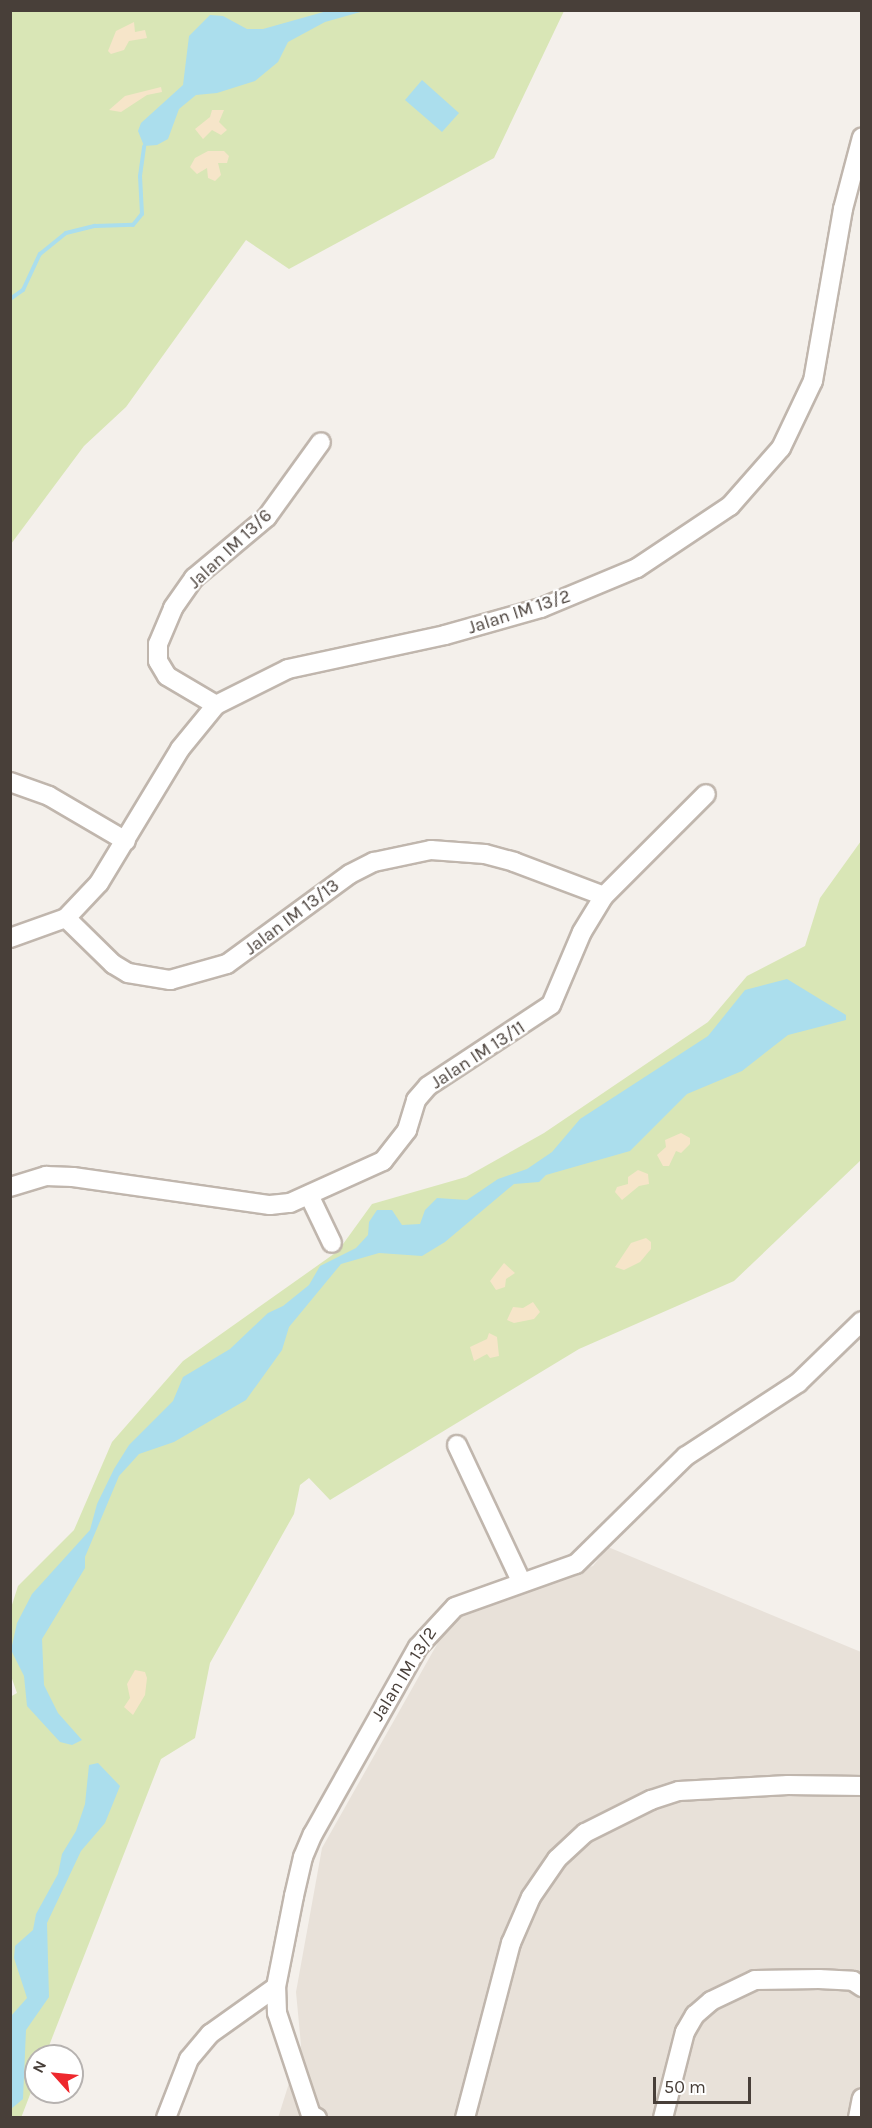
<!DOCTYPE html>
<style>
body{margin:0}
#map{position:relative;width:872px;height:2128px;overflow:hidden;background:#f4f0eb;font-family:Karla,sans-serif}
div>[style]{position:absolute}
.residential>*{inset:0;background:#e8e1d9}
.green>*{inset:0;background:#d9e6b6}
.sand>*{inset:0;background:#f6e5c9}
.water>*{inset:0;background:#abdeed}
.stream>*{height:4px;margin:-2px;padding:0 2px;transform-origin:2px;border-radius:2px;background:#abdeed}
.roads{filter:drop-shadow(2px 0 #c0b6ad) drop-shadow(-2px 0 #c0b6ad) drop-shadow(0 2px #c0b6ad) drop-shadow(0 -2px #c0b6ad)}
.minor>*{height:18px;margin:-9px;padding:0 9px;transform-origin:9px;border-radius:9px;background:#fff}
span{translate:-50% -50%;white-space:nowrap;text-align:center;line-height:1.15;-webkit-text-stroke:4.5px #fff;paint-order:stroke}
.street-label{font-size:18px;color:#483f39}
.frame{position:absolute;inset:0;border:12px solid #483f39;pointer-events:none}
.north{position:absolute;left:24px;top:2044px;width:60px;height:60px;box-sizing:border-box;background:#fff;border:2px solid #b6b2b0;border-radius:50%;rotate:297deg;font-size:16px;font-weight:700;line-height:24px;text-align:center;color:#483f39}
.north::after{content:'';display:block;margin:auto;width:21px;height:27px;background:#ee282d;clip-path:polygon(50% 0,100% 100%,50% 72%,0 100%)}
.scale{position:absolute;left:653px;top:2077px;width:98px;height:27px;box-sizing:border-box;border:3px solid #483f39;border-top:0;padding-left:8px;font-size:18px;line-height:21px;white-space:nowrap;color:#483f39;-webkit-text-stroke:4px #fff;paint-order:stroke}
</style>
<div id="map">
<div class="residential">
<div style="clip-path:polygon(608px 1547px,861px 1652px,861px 2117px,278px 2118px,301px 2045px,296px 1992px,322px 1848px,440px 1639px,476px 1602px,593px 1566px)"></div>
</div>
<div class="green">
<div style="clip-path:polygon(11px 11px,564px 11px,494px 158px,289px 269px,246px 240px,126px 407px,84px 446px,11px 544px)"></div>
<div style="clip-path:polygon(861px 841px,861px 1160px,734px 1281px,579px 1349px,330px 1500px,309px 1478px,300px 1485px,294px 1514px,210px 1663px,195px 1738px,161px 1759px,45px 2056px,36px 2056px,36px 2079px,21px 2118px,10px 2117px,10px 1697px,17px 1693px,11px 1676px,10px 1611px,18px 1586px,74px 1530px,112px 1442px,183px 1361px,338px 1251px,372px 1204px,466px 1177px,544px 1133px,708px 1022px,747px 976px,805px 946px,820px 898px)"></div>
</div>
<div class="sand">
<div style="clip-path:polygon(134px 22px,135px 32px,145px 30px,147px 38px,129px 41px,124px 50px,111px 54px,108px 51px,116px 31px)"></div>
<div style="clip-path:polygon(161px 87px,162px 92px,147px 95px,121px 112px,109px 110px,125px 96px)"></div>
<div style="clip-path:polygon(212px 110px,224px 110px,219px 122px,227px 130px,221px 135px,212px 130px,203px 139px,195px 129px,210px 117px)"></div>
<div style="clip-path:polygon(208px 151px,224px 151px,229px 156px,227px 163px,218px 163px,221px 175px,215px 181px,208px 178px,207px 168px,197px 174px,190px 167px,195px 158px)"></div>
<div style="clip-path:polygon(681px 1133px,690px 1138px,690px 1144px,681px 1153px,676px 1151px,669px 1166px,663px 1166px,657px 1155px,666px 1147px,665px 1140px)"></div>
<div style="clip-path:polygon(638px 1170px,648px 1174px,649px 1184px,639px 1186px,622px 1200px,615px 1192px,617px 1187px,628px 1184px,628px 1177px)"></div>
<div style="clip-path:polygon(646px 1238px,651px 1242px,651px 1249px,640px 1262px,624px 1270px,615px 1267px,631px 1243px)"></div>
<div style="clip-path:polygon(504px 1263px,515px 1273px,506px 1279px,505px 1287px,496px 1290px,490px 1281px)"></div>
<div style="clip-path:polygon(533px 1302px,540px 1312px,534px 1319px,514px 1323px,507px 1320px,513px 1307px,523px 1308px)"></div>
<div style="clip-path:polygon(489px 1333px,497px 1337px,499px 1356px,490px 1358px,487px 1354px,474px 1361px,470px 1347px,487px 1339px)"></div>
<div style="clip-path:polygon(135px 1670px,145px 1672px,147px 1678px,145px 1695px,133px 1715px,124px 1707px,130px 1698px,127px 1684px)"></div>
</div>
<div class="water">
<div style="clip-path:polygon(327px 11px,364px 11px,325px 22px,288px 42px,278px 62px,255px 81px,217px 93px,196px 95px,179px 109px,168px 139px,157px 145px,144px 146px,138px 131px,141px 123px,183px 85px,189px 36px,210px 15px,223px 16px,247px 29px,263px 29px)"></div>
<div style="clip-path:polygon(422px 80px,459px 113px,442px 132px,405px 100px)"></div>
<div style="clip-path:polygon(787px 979px,846px 1015px,846px 1020px,788px 1035px,742px 1071px,687px 1094px,630px 1151px,546px 1175px,539px 1182px,514px 1184px,445px 1242px,422px 1256px,379px 1253px,341px 1264px,289px 1327px,282px 1350px,246px 1400px,174px 1442px,139px 1454px,130px 1464px,119px 1476px,85px 1557px,85px 1568px,42px 1639px,44px 1685px,58px 1713px,82px 1740px,72px 1745px,60px 1742px,27px 1706px,24px 1676px,11px 1650px,17px 1623px,32px 1594px,90px 1530px,97px 1504px,114px 1469px,129px 1445px,173px 1401px,183px 1377px,230px 1349px,268px 1313px,283px 1306px,309px 1285px,320px 1266px,356px 1248px,368px 1235px,369px 1222px,377px 1210px,392px 1210px,402px 1225px,420px 1224px,425px 1210px,437px 1198px,467px 1200px,498px 1179px,527px 1169px,552px 1152px,580px 1119px,708px 1036px,745px 990px)"></div>
<div style="clip-path:polygon(98px 1763px,120px 1786px,105px 1823px,81px 1851px,47px 1923px,49px 1997px,26px 2030px,23px 2099px,11px 2109px,11px 2016px,27px 1998px,14px 1958px,15px 1946px,33px 1930px,36px 1914px,58px 1874px,62px 1854px,76px 1831px,85px 1804px,89px 1765px)"></div>
</div>
<div class="stream">
<div style="left:10px;top:299px;width:16px;rotate:-35deg"></div>
<div style="left:23px;top:290px;width:40px;rotate:-65deg"></div>
<div style="left:40px;top:254px;width:33px;rotate:-39deg"></div>
<div style="left:66px;top:233px;width:30px;rotate:-14deg"></div>
<div style="left:95px;top:226px;width:38px;rotate:-2deg"></div>
<div style="left:133px;top:225px;width:14px;rotate:-51deg"></div>
<div style="left:142px;top:214px;width:38px;rotate:-93deg"></div>
<div style="left:140px;top:176px;width:30px;rotate:-82deg"></div>
</div>
<div class="roads">
<div class="minor">
<div style="left:216px;top:705px;width:57px;rotate:-149.4deg"></div>
<div style="left:167px;top:676px;width:17px;rotate:-121deg"></div>
<div style="left:158px;top:661px;width:17px;rotate:-90deg"></div>
<div style="left:158px;top:644px;width:39px;rotate:-67deg"></div>
<div style="left:173px;top:608px;width:37px;rotate:-55deg"></div>
<div style="left:194px;top:578px;width:95px;rotate:-39.9deg"></div>
<div style="left:267px;top:517px;width:92px;rotate:-54.2deg"></div>
<div style="left:10px;top:782px;width:41px;rotate:19.7deg"></div>
<div style="left:49px;top:796px;width:89px;rotate:30.3deg"></div>
<div style="left:66px;top:918px;width:66px;rotate:44.4deg"></div>
<div style="left:113px;top:964px;width:17px;rotate:31deg"></div>
<div style="left:128px;top:973px;width:43px;rotate:9.5deg"></div>
<div style="left:170px;top:980px;width:59px;rotate:-15.7deg"></div>
<div style="left:227px;top:964px;width:152px;rotate:-36.2deg"></div>
<div style="left:350px;top:874px;width:27px;rotate:-27deg"></div>
<div style="left:374px;top:862px;width:58px;rotate:-11.9deg"></div>
<div style="left:431px;top:850px;width:54px;rotate:4.2deg"></div>
<div style="left:485px;top:854px;width:30px;rotate:15deg"></div>
<div style="left:514px;top:862px;width:96px;rotate:20.7deg"></div>
<div style="left:10px;top:938px;width:59px;rotate:-19.7deg"></div>
<div style="left:66px;top:918px;width:48px;rotate:-46.7deg"></div>
<div style="left:99px;top:883px;width:157px;rotate:-58.8deg"></div>
<div style="left:180px;top:749px;width:57px;rotate:-50.7deg"></div>
<div style="left:216px;top:705px;width:80px;rotate:-26.6deg"></div>
<div style="left:288px;top:669px;width:161px;rotate:-12.2deg"></div>
<div style="left:445px;top:635px;width:100px;rotate:-15.7deg"></div>
<div style="left:541px;top:608px;width:104px;rotate:-22.6deg"></div>
<div style="left:637px;top:568px;width:112px;rotate:-33.7deg"></div>
<div style="left:730px;top:506px;width:77px;rotate:-48.7deg"></div>
<div style="left:781px;top:448px;width:74px;rotate:-64.5deg"></div>
<div style="left:813px;top:381px;width:175px;rotate:-80.1deg"></div>
<div style="left:843px;top:209px;width:74px;rotate:-75.2deg"></div>
<div style="left:10px;top:1187px;width:38px;rotate:-17deg"></div>
<div style="left:46px;top:1176px;width:27px;rotate:2deg"></div>
<div style="left:73px;top:1177px;width:199px;rotate:8.1deg"></div>
<div style="left:270px;top:1205px;width:20px;rotate:-6deg"></div>
<div style="left:290px;top:1203px;width:102px;rotate:-24.3deg"></div>
<div style="left:383px;top:1161px;width:39px;rotate:-52deg"></div>
<div style="left:407px;top:1130px;width:31px;rotate:-73deg"></div>
<div style="left:416px;top:1100px;width:18px;rotate:-49deg"></div>
<div style="left:428px;top:1086px;width:147px;rotate:-33.4deg"></div>
<div style="left:551px;top:1005px;width:79px;rotate:-67deg"></div>
<div style="left:582px;top:932px;width:42px;rotate:-58.6deg"></div>
<div style="left:604px;top:896px;width:144px;rotate:-45deg"></div>
<div style="left:309px;top:1195px;width:53px;rotate:64.4deg"></div>
<div style="left:457px;top:1445px;width:150px;rotate:64.8deg"></div>
<div style="left:166px;top:2118px;width:63px;rotate:-68.7deg"></div>
<div style="left:189px;top:2059px;width:33px;rotate:-50deg"></div>
<div style="left:210px;top:2034px;width:81px;rotate:-35.5deg"></div>
<div style="left:317px;top:2118px;width:7px;rotate:-153deg"></div>
<div style="left:311px;top:2115px;width:108px;rotate:-108.4deg"></div>
<div style="left:277px;top:2013px;width:26px;rotate:-92deg"></div>
<div style="left:276px;top:1987px;width:93px;rotate:-78.8deg"></div>
<div style="left:294px;top:1896px;width:40px;rotate:-77deg"></div>
<div style="left:303px;top:1857px;width:25px;rotate:-67deg"></div>
<div style="left:313px;top:1834px;width:214px;rotate:-60.7deg"></div>
<div style="left:418px;top:1647px;width:54px;rotate:-47.2deg"></div>
<div style="left:455px;top:1607px;width:128px;rotate:-19.6deg"></div>
<div style="left:576px;top:1564px;width:154px;rotate:-44.5deg"></div>
<div style="left:686px;top:1456px;width:134px;rotate:-33.1deg"></div>
<div style="left:798px;top:1383px;width:89px;rotate:-44.1deg"></div>
<div style="left:465px;top:2118px;width:181px;rotate:-75.3deg"></div>
<div style="left:511px;top:1943px;width:50px;rotate:-66.5deg"></div>
<div style="left:531px;top:1897px;width:46px;rotate:-55.6deg"></div>
<div style="left:557px;top:1859px;width:38px;rotate:-43deg"></div>
<div style="left:585px;top:1833px;width:74px;rotate:-26.6deg"></div>
<div style="left:651px;top:1800px;width:29px;rotate:-18deg"></div>
<div style="left:679px;top:1791px;width:109px;rotate:-3.2deg"></div>
<div style="left:788px;top:1785px;width:74px;rotate:0.8deg"></div>
<div style="left:663px;top:2118px;width:89px;rotate:-75.7deg"></div>
<div style="left:685px;top:2032px;width:20px;rotate:-60deg"></div>
<div style="left:695px;top:2015px;width:21px;rotate:-41deg"></div>
<div style="left:711px;top:2001px;width:49px;rotate:-25.5deg"></div>
<div style="left:755px;top:1980px;width:64px;rotate:-0.9deg"></div>
<div style="left:819px;top:1979px;width:34px;rotate:3deg"></div>
<div style="left:853px;top:1981px;width:11px;rotate:34deg"></div>
<div style="left:858px;top:2118px;width:20px;rotate:-79deg"></div>
</div>
</div>
<div class="street-label">
<span style="left:230px;top:549px;rotate:-43deg">Jalan IM 13/6</span>
<span style="left:519px;top:612px;rotate:-18deg">Jalan IM 13/2</span>
<span style="left:292px;top:917px;rotate:-37deg">Jalan IM 13/13</span>
<span style="left:478px;top:1055px;rotate:-33deg">Jalan IM 13/11</span>
<span style="left:404px;top:1674px;rotate:-58deg">Jalan IM 13/2</span>
</div>
<div class="frame"></div>
<div class="north">N</div>
<div class="scale">50 m</div>
</div>
